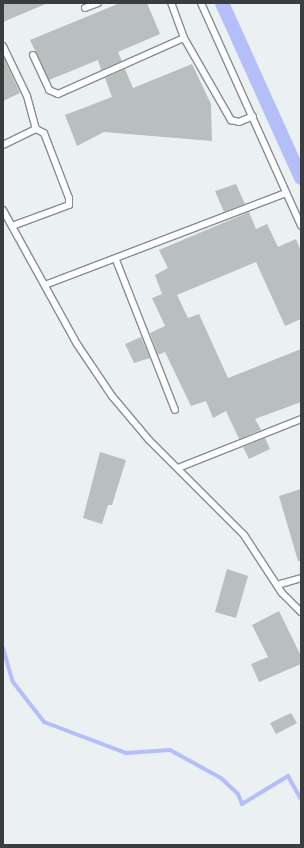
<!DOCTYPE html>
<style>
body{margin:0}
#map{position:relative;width:304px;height:848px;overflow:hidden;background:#ebf0f2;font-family:Signika,sans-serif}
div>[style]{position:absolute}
.stream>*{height:4px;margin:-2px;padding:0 2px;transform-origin:2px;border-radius:2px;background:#b4bef9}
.canal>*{height:14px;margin:-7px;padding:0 7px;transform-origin:7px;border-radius:7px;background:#b4bef9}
.building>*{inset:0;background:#b9bfbf}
.roads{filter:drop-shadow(1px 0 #898d8f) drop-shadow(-1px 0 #898d8f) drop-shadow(0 1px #898d8f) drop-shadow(0 -1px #898d8f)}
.lane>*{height:6px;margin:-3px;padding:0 3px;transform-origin:3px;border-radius:3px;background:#fff}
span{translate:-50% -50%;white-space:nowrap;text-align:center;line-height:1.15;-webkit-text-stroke:3px #f9fdff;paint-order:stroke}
.frame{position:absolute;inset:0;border:4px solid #3a3c3d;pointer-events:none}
</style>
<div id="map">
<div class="stream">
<div style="left:3px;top:648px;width:35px;rotate:74deg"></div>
<div style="left:13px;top:682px;width:51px;rotate:52.2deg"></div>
<div style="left:44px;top:722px;width:88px;rotate:20.7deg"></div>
<div style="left:126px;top:753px;width:44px;rotate:-3.9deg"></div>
<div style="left:170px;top:750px;width:58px;rotate:28.8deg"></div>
<div style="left:221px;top:778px;width:23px;rotate:43deg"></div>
<div style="left:238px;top:794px;width:11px;rotate:68deg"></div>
<div style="left:242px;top:804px;width:54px;rotate:-31.3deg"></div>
<div style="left:288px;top:776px;width:26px;rotate:61deg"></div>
</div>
<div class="canal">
<div style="left:222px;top:3px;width:192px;rotate:65.7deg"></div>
</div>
<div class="building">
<div style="clip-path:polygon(3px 3px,48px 3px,3px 22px)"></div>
<div style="clip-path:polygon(120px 3px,147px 3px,160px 34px,118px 52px,122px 61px,101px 70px,98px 60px,49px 80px,30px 40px)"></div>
<div style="clip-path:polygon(3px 56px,20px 93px,3px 101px)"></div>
<div style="clip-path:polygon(192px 64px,211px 104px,212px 141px,104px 132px,77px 146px,65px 115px,112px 97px,105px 78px,125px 69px,133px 88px)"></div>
<div style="clip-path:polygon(236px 184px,245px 204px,224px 212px,215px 191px)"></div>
<div style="clip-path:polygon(249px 212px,256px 229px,267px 224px,278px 247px,296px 239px,301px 251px,301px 319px,285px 326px,256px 262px,177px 295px,188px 318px,199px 314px,228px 378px,301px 349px,301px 402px,255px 419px,261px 430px,239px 439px,226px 411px,213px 418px,206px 401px,191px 406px,165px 352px,158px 355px,150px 333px,165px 326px,152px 298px,162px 294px,155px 275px,168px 268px,159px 250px)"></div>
<div style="clip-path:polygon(141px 337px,150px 358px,134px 363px,125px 344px)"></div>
<div style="clip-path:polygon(265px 438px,270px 449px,249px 459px,243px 447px)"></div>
<div style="clip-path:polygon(100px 452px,126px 460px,112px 505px,108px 505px,102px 524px,83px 518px)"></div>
<div style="clip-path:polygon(301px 489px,301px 561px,298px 561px,279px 496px)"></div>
<div style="clip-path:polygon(227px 569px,248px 576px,236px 618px,215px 612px)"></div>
<div style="clip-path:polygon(279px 611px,301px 656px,301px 664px,259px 682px,251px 664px,268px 657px,252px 625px)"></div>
<div style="clip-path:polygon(291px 713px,297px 723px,276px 734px,270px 723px)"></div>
</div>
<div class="roads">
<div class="lane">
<div style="left:201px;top:3px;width:244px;rotate:65.8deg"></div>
<div style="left:85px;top:8px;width:14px;rotate:-21deg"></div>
<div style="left:184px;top:38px;width:95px;rotate:60.2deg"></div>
<div style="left:231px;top:120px;width:8px;rotate:14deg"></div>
<div style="left:239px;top:122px;width:15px;rotate:-23deg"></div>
<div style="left:3px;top:46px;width:55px;rotate:64.4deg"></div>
<div style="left:27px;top:96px;width:34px;rotate:75deg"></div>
<div style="left:33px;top:55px;width:38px;rotate:65deg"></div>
<div style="left:49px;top:90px;width:10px;rotate:24deg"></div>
<div style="left:58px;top:94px;width:138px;rotate:-24deg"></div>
<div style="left:184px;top:38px;width:37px;rotate:-110deg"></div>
<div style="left:3px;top:145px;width:37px;rotate:-26deg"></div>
<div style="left:36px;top:129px;width:9px;rotate:27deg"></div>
<div style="left:44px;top:133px;width:70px;rotate:69deg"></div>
<div style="left:69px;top:198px;width:7px;rotate:90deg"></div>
<div style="left:69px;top:205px;width:61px;rotate:159.8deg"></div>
<div style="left:3px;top:210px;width:153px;rotate:61.1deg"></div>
<div style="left:77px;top:344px;width:63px;rotate:56.1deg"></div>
<div style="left:112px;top:396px;width:57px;rotate:49.9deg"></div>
<div style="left:149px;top:440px;width:134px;rotate:45deg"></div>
<div style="left:244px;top:535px;width:69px;rotate:56.8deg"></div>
<div style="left:282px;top:593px;width:27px;rotate:45deg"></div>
<div style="left:116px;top:260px;width:161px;rotate:68.5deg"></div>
<div style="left:45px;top:285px;width:258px;rotate:-20.9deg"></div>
<div style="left:178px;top:468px;width:132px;rotate:-21.7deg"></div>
<div style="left:277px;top:585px;width:25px;rotate:-16deg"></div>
</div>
</div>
<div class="frame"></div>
</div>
